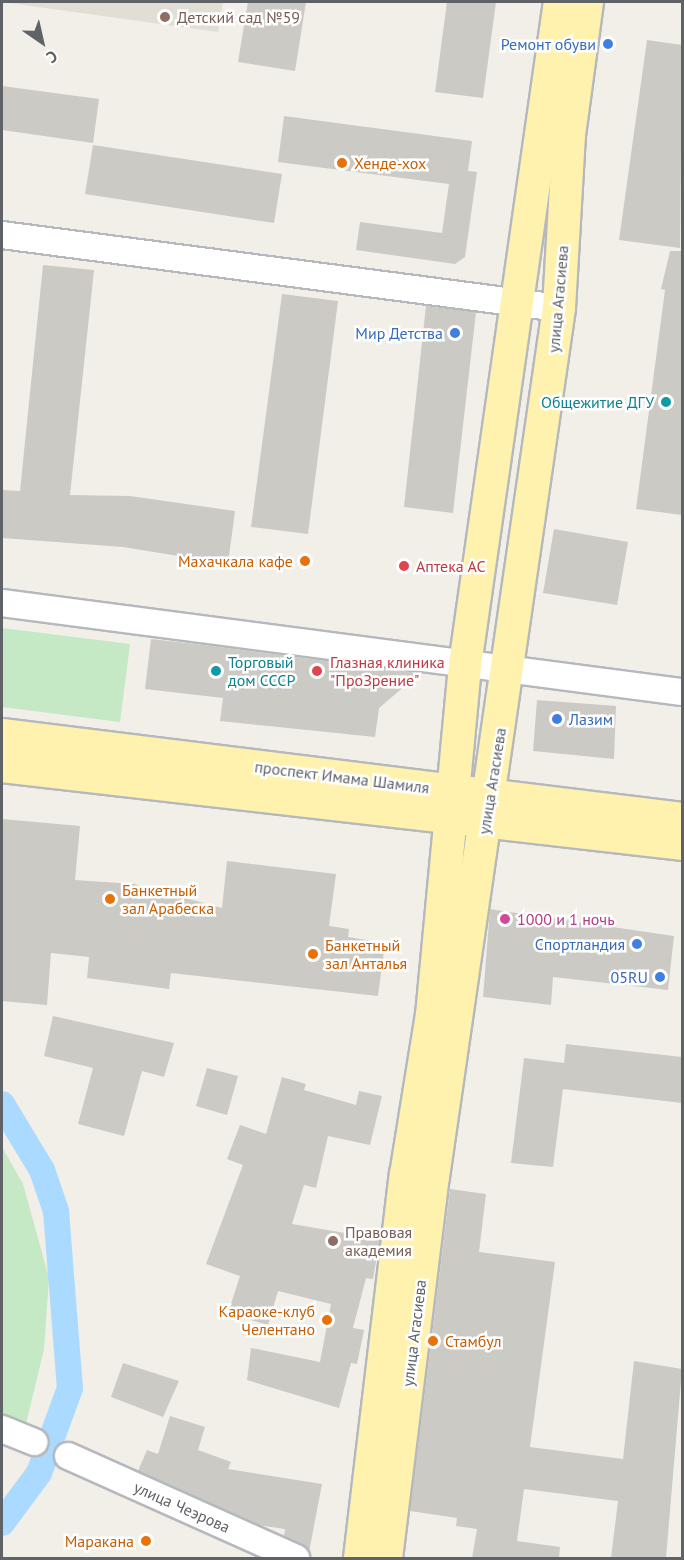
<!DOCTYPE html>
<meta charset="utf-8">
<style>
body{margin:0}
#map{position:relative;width:684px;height:1560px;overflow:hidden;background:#f1efe8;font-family:"PT Sans",sans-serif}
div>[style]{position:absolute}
.education>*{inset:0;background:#e1ded6}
.green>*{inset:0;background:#c5e8c5}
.canal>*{height:26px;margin:-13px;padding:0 13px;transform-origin:13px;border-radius:13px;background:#aadaff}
.building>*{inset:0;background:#cccac5}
.roads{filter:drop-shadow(2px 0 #b5b8bc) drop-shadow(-2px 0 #b5b8bc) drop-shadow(0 2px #b5b8bc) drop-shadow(0 -2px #b5b8bc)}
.minor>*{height:26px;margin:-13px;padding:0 13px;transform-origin:13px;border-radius:13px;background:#fff}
.major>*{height:32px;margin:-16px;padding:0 16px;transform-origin:16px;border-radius:16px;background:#fff2af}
.dots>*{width:16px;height:16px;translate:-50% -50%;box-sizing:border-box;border:3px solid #fff;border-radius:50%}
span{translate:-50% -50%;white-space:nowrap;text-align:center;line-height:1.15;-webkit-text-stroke:5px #fff;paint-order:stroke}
.education-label{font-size:16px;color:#785e54}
.left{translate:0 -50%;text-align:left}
.shop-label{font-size:16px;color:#366cbe}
.right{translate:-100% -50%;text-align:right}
.food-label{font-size:16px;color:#c56008}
.street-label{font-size:16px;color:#5f6368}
.culture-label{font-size:16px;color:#0d838f}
.health-label{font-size:16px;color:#be3a42}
.hotel-label{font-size:16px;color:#b23c85}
.frame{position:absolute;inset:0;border:3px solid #5f6368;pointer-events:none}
.north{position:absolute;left:12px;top:12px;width:60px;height:60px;-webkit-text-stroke:4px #fff;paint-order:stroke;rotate:146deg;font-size:16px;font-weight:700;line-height:24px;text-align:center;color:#5f6368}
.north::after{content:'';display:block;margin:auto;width:21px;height:27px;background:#5f6368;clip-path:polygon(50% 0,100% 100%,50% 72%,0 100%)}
</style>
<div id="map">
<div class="education">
<div style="clip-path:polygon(2px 2px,223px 2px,218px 32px)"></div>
</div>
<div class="green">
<div style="clip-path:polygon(2px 628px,130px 644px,120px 722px,2px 707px)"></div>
<div style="clip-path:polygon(2px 1147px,23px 1184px,49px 1278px,44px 1349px,25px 1428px,2px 1417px)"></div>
</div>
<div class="canal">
<div style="left:2px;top:1104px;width:77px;rotate:58.8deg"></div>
<div style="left:42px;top:1170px;width:43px;rotate:71.1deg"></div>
<div style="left:56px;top:1211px;width:178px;rotate:85.5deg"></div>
<div style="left:70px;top:1388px;width:90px;rotate:110deg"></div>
<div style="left:39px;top:1473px;width:62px;rotate:126.5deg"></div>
</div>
<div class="building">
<div style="clip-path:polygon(248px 2px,306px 2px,295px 71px,238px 62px)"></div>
<div style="clip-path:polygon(447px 2px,496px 2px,483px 98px,435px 92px)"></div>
<div style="clip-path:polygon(647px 40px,682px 45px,680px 248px,619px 240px)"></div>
<div style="clip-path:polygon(2px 86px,99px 99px,93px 143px,2px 130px)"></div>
<div style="clip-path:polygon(284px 116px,472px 141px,468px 171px,477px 172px,465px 257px,455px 264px,356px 250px,360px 222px,442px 233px,449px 184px,278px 162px)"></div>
<div style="clip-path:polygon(93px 145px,282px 174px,274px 223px,85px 194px)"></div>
<div style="clip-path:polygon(670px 251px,682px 251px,682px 515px,636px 509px,665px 290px,661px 289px)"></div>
<div style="clip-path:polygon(43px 265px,94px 270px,70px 495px,130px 496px,235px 511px,228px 564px,123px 547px,2px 538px,2px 490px,20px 491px)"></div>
<div style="clip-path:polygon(282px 294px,338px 301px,308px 534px,251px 527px)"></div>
<div style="clip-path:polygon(426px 306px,476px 312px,453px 513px,404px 507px)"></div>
<div style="clip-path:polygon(554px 529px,628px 542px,617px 605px,543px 593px)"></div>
<div style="clip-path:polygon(151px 639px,204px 645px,420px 673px,379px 708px,375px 737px,220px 721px,223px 698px,145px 689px)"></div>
<div style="clip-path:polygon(537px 700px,616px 706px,614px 759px,533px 751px)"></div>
<div style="clip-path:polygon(2px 819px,80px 826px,75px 880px,134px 884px,222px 908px,227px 861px,336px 874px,329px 926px,349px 929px,348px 937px,385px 943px,378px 996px,171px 973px,169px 989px,87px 978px,89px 957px,51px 953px,47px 1005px,2px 1001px)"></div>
<div style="clip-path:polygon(490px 909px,674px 936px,668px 990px,553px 977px,551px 1005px,483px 997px)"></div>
<div style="clip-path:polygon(53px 1016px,174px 1043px,164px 1077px,142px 1071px,124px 1136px,78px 1124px,93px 1068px,44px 1056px)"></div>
<div style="clip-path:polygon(566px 1044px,682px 1057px,682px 1103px,563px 1089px,553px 1167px,511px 1163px,524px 1058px,564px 1063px)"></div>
<div style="clip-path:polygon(207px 1068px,238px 1076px,227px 1115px,196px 1106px)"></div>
<div style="clip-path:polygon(282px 1077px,306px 1084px,304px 1090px,356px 1105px,359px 1091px,382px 1096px,370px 1145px,328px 1136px,316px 1188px,304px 1185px,292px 1224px,380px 1239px,373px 1279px,366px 1278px,353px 1328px,364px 1330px,357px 1364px,351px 1363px,339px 1408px,247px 1380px,251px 1348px,320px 1362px,331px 1304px,278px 1291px,268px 1325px,228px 1313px,240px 1276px,206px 1264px,243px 1165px,227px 1159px,240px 1125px,266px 1134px)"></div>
<div style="clip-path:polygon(450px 1189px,486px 1194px,479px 1252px,555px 1262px,530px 1447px,623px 1459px,634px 1361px,682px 1369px,666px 1558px,611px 1558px,618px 1501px,524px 1489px,517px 1541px,560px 1547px,559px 1558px,472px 1558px,477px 1529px,456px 1526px,457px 1518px,410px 1511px)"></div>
<div style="clip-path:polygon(123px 1363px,179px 1381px,163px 1417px,111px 1397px)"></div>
<div style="clip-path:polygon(170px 1416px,205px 1427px,198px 1450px,231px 1462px,228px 1469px,322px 1484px,309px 1552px,284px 1536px,285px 1529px,258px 1525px,138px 1471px,147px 1450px,158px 1454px)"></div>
</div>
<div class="roads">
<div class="minor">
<div style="left:2px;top:235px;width:562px;rotate:7.47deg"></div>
<div style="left:2px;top:603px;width:686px;rotate:7.46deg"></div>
<div style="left:2px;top:1429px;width:35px;rotate:22deg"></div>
<div style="left:68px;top:1456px;width:250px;rotate:24.1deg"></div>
</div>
<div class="major">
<div style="left:2px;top:735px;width:685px;rotate:7.04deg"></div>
<div style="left:2px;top:766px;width:684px;rotate:6.54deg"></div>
<div style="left:360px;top:1558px;width:386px;rotate:-83.2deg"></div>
<div style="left:406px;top:1175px;width:162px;rotate:-80.8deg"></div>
<div style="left:432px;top:1015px;width:352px;rotate:-84.6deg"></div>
<div style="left:465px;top:665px;width:670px;rotate:-81.85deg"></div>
<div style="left:386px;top:1558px;width:384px;rotate:-83deg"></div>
<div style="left:433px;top:1177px;width:878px;rotate:-81.75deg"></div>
<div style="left:559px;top:308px;width:173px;rotate:-86.7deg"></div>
<div style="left:569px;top:135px;width:134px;rotate:-82.3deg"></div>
</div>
</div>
<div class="dots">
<div style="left:165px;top:17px;background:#8d6e63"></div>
<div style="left:608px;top:44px;background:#3f7fe0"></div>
<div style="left:342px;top:163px;background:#e8710a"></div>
<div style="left:455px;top:333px;background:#3f7fe0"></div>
<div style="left:666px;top:402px;background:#0f9aa8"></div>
<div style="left:305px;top:561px;background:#e8710a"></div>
<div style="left:404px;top:566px;background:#e0444e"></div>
<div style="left:216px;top:671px;background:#0f9aa8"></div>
<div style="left:317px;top:671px;background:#e0444e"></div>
<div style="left:557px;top:719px;background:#3f7fe0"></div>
<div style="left:110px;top:899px;background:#e8710a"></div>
<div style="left:505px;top:919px;background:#d1479c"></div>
<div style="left:637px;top:944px;background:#3f7fe0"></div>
<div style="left:313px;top:954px;background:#e8710a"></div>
<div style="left:660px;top:977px;background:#3f7fe0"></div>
<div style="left:333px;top:1241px;background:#8d6e63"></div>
<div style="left:327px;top:1320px;background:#e8710a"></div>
<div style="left:433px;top:1341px;background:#e8710a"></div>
<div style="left:146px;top:1541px;background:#e8710a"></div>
</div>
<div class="education-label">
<span class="left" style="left:177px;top:17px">Детский сад №59</span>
<span class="left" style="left:345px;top:1241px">Правовая<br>академия</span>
</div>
<div class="shop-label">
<span class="right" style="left:596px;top:44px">Ремонт обуви</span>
<span class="right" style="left:443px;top:333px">Мир Детства</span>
<span class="left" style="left:569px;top:719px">Лазим</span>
<span class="right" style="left:625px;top:944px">Спортландия</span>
<span class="right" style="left:648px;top:977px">05RU</span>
</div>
<div class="food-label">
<span class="left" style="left:354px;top:163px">Хенде-хох</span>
<span class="right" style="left:293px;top:561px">Махачкала кафе</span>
<span class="left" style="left:122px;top:899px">Банкетный<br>зал Арабеска</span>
<span class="left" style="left:325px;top:954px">Банкетный<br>зал Анталья</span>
<span class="right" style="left:315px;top:1320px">Караоке-клуб<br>Челентано</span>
<span class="left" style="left:445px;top:1341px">Стамбул</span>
<span class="right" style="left:134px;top:1541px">Маракана</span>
</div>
<div class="street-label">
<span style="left:558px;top:299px;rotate:-85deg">улица Агасиева</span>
<span style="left:342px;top:777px;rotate:7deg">проспект Имама Шамиля</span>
<span style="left:492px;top:781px;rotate:-81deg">улица Агасиева</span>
<span style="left:414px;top:1333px;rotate:-83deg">улица Агасиева</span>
<span style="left:182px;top:1507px;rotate:24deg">улица Чеэрова</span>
</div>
<div class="culture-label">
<span class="right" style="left:654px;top:402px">Общежитие ДГУ</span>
<span class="left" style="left:228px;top:671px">Торговый<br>дом СССР</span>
</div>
<div class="health-label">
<span class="left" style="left:416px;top:566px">Аптека АС</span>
<span class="left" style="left:330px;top:671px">Глазная клиника<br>"ПроЗрение"</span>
</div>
<div class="hotel-label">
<span class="left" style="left:517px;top:919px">1000 и 1 ночь</span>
</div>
<div class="frame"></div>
<div class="north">С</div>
</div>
